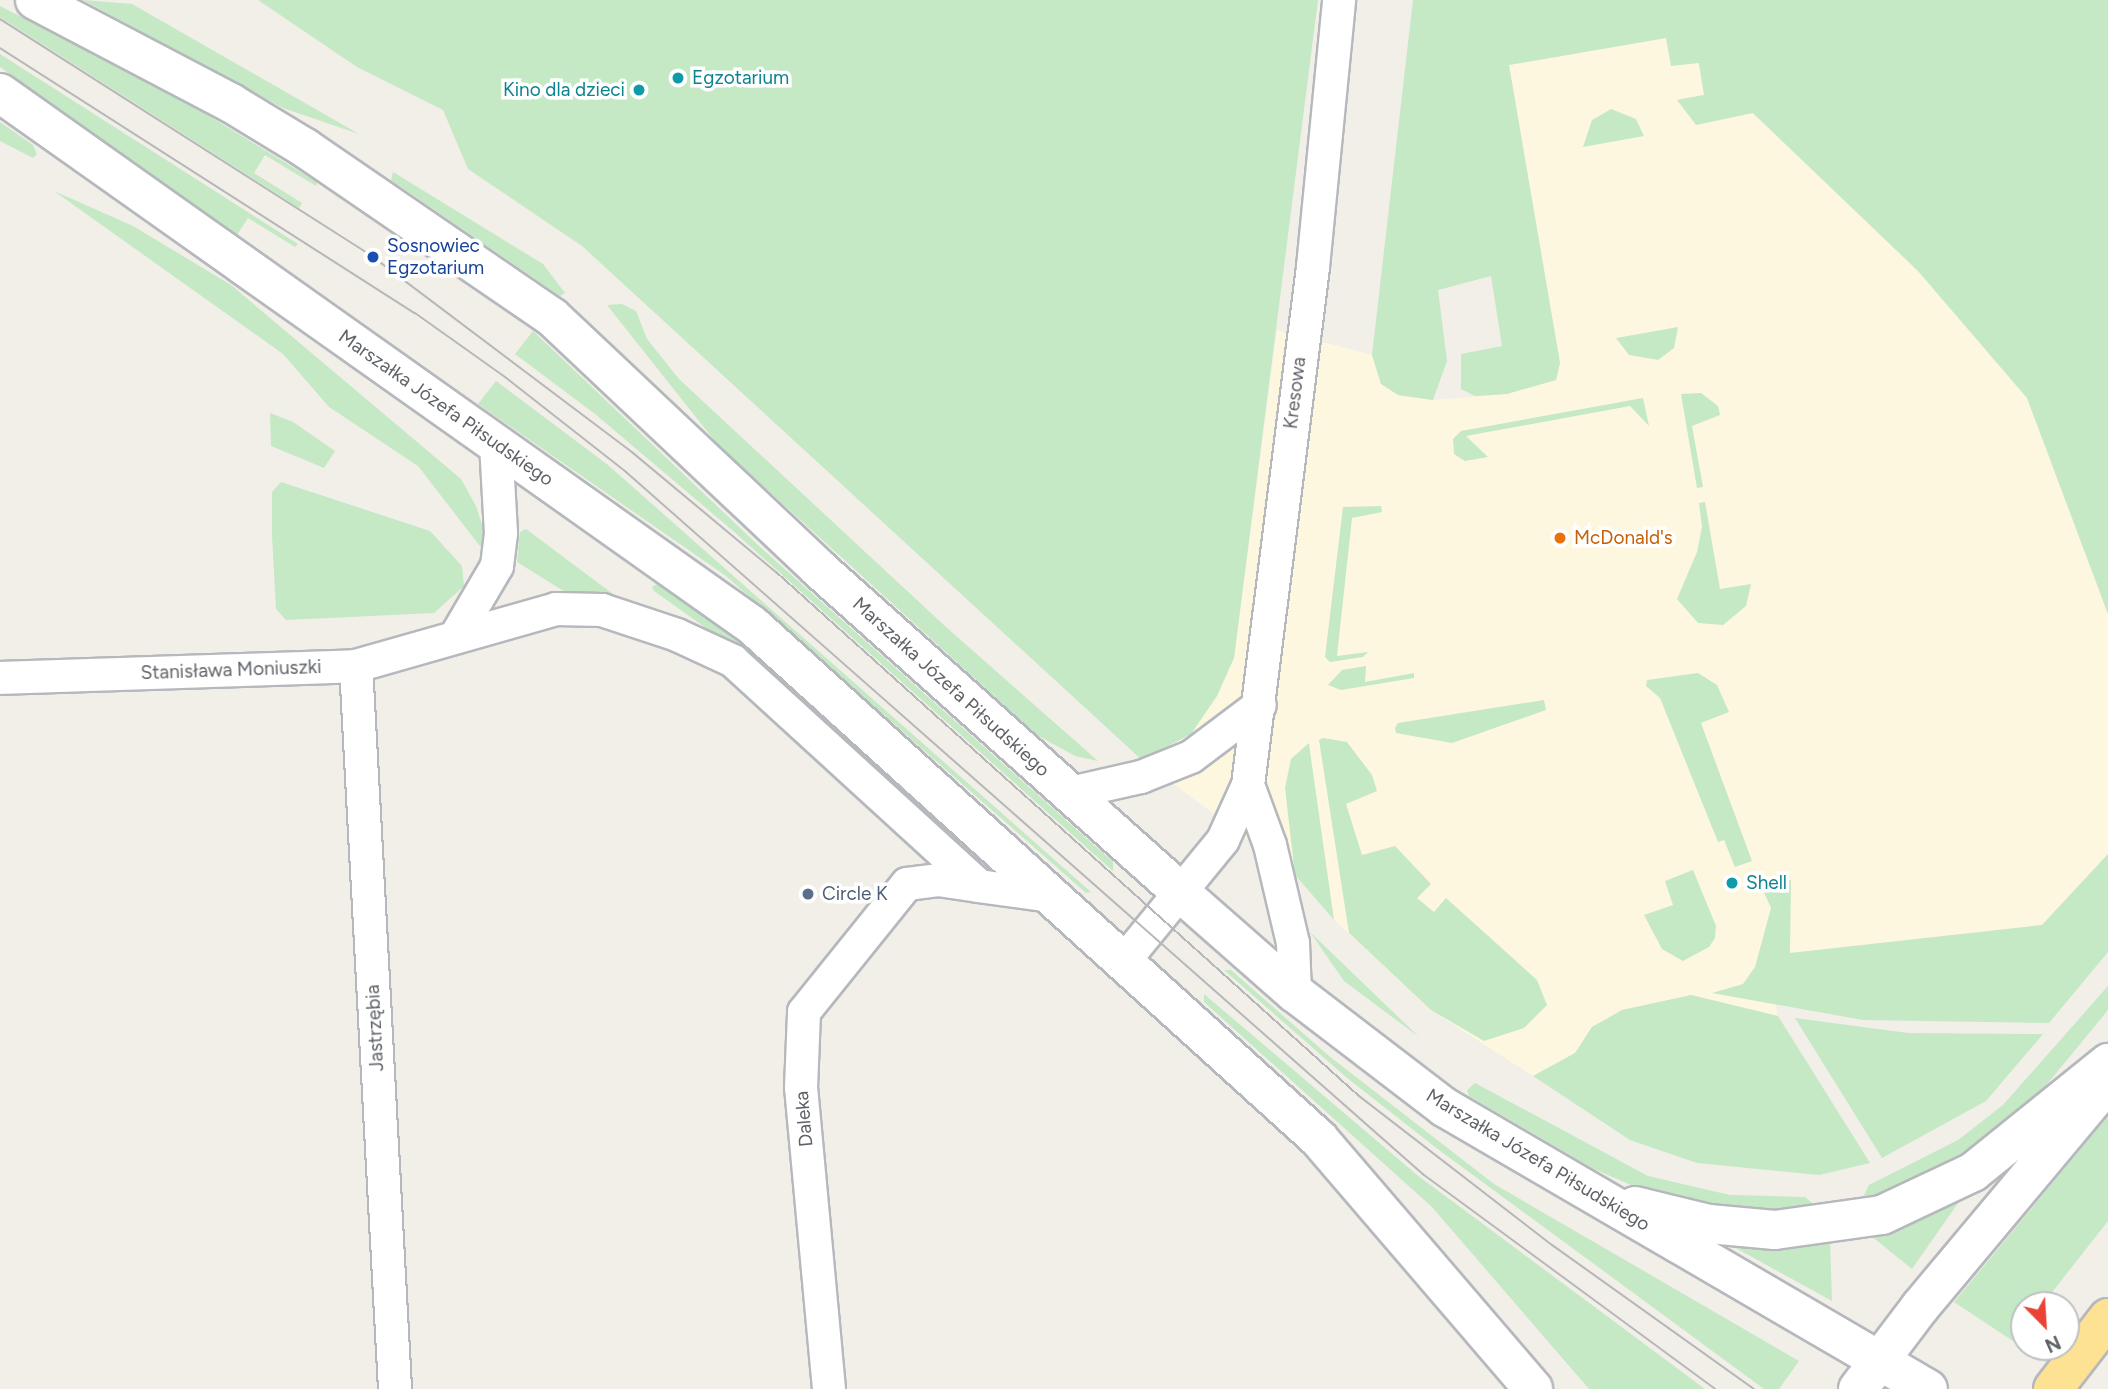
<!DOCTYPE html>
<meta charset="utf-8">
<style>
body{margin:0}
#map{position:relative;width:2108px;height:1389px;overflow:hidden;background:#f1efe8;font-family:Figtree,sans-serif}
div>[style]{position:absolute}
.commercial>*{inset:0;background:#fef7e0}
.green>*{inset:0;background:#c5e8c5}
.roads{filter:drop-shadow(2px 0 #b5b8bc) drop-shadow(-2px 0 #b5b8bc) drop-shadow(0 2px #b5b8bc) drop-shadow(0 -2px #b5b8bc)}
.street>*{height:32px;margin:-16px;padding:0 16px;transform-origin:16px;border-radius:16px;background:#fff}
.secondary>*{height:38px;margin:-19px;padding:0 19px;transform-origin:19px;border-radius:19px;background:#fff}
.highway>*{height:38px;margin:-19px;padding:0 19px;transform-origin:19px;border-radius:19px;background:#fde293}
.tram>*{height:2px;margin:-1px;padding:0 1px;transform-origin:1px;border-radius:1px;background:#b6b7b8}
.dots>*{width:19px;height:19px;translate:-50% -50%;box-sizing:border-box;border:4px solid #fff;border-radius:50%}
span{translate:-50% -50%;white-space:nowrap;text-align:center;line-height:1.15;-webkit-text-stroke:7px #fff;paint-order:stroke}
.culture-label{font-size:19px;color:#0d838f}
.left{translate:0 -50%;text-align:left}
.right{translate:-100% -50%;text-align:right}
.transit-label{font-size:19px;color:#164399}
.street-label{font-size:19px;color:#5f6368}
.food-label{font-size:19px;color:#c56008}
.service-label{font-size:19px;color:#4e5e75}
.north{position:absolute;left:2010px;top:1291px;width:70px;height:70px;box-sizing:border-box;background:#fff;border:2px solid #bfc1c3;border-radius:50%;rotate:156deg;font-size:19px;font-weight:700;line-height:28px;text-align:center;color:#5f6368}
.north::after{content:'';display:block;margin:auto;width:24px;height:32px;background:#ea4335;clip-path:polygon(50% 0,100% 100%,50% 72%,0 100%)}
</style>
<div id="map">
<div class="commercial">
<div style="clip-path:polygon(1666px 38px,1671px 66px,1698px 62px,1704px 95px,1678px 99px,1752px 113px,1918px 271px,2027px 398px,2108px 614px,2108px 854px,2042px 925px,1790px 953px,1775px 1004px,1778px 1016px,1691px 995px,1592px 1027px,1575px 1053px,1533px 1076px,1431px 1010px,1334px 920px,1295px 875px,1142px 760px,1192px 734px,1234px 658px,1277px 330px,1372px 355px,1381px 384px,1398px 395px,1433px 400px,1507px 394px,1560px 363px,1509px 65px)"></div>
</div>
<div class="green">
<div style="clip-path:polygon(83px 0,132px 4px,359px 134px,283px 108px)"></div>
<div style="clip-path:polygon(258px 0,1318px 0,1234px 658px,1217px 696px,1191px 734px,1142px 760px,582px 246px,468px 169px,443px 110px,357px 67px)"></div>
<div style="clip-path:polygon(1413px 0,2108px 0,2108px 614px,2027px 398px,1918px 271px,1753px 113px,1696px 125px,1677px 100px,1704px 95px,1699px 63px,1671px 66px,1666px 38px,1509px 65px,1560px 363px,1556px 380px,1507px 394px,1475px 396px,1461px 389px,1461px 354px,1502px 346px,1491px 276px,1438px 290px,1447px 361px,1433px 400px,1398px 395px,1381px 384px,1372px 355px)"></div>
<div style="clip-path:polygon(0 6px,188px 103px,317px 182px,316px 186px,265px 155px,254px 173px,302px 203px,299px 208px,0 17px)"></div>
<div style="clip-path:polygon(0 54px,298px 244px,295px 247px,248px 218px,235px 238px,0 67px)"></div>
<div style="clip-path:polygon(1611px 109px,1636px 119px,1644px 136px,1583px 147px,1592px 120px)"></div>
<div style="clip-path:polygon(0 122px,33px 145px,37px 154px,33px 158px,0 141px)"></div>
<div style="clip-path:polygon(393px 172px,543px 264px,565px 293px,560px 296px,391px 180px)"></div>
<div style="clip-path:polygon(54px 191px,133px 226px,231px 285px,461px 479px,476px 506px,485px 533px,483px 550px,418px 466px,329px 407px,283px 354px)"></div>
<div style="clip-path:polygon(622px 304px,636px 311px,647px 339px,679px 379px,946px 627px,1098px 761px,1075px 756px,1037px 735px,718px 445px,607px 305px)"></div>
<div style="clip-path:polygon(1678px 327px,1674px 348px,1658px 360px,1629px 355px,1616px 338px)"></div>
<div style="clip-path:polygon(533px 331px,760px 547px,1113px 862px,1113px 871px,732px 530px,595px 414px,515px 354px)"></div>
<div style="clip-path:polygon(496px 381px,608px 465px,1091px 892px,1086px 893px,726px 576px,478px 404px)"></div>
<div style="clip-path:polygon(1701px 393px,1718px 406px,1720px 415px,1692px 426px,1703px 487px,1697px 488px,1681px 394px)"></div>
<div style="clip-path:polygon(1643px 398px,1649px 426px,1630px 406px,1466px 436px,1488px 457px,1465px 461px,1454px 454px,1453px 439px,1461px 431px)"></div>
<div style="clip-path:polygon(270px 413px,293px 422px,335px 451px,324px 468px,271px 446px)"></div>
<div style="clip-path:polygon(281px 482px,430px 531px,462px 566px,464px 586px,434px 613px,286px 620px,276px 609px,272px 536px,272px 492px)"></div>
<div style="clip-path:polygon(1705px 502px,1720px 589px,1751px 584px,1746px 606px,1723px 625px,1698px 623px,1677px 599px,1697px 552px,1702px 527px,1699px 503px)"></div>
<div style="clip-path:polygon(1381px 506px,1382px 512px,1352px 518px,1337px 656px,1368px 652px,1363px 657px,1330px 662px,1325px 657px,1343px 507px)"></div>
<div style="clip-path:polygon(526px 529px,625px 603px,570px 595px,517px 562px,520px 532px)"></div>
<div style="clip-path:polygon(659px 583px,749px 650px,976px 860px,737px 650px,654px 591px,652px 587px)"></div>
<div style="clip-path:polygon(1366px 666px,1365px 682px,1414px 673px,1414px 678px,1341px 690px,1328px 685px,1342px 670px)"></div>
<div style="clip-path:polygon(1698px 673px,1717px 685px,1729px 712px,1701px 723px,1752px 861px,1735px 867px,1724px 840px,1718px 842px,1660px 698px,1646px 686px,1647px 680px)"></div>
<div style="clip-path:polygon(1544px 700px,1546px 710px,1452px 743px,1396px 733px,1395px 728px,1398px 723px)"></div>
<div style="clip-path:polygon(1323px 738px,1347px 742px,1372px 775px,1377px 791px,1346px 804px,1362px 855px,1395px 846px,1431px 884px,1417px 898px,1434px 912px,1446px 898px,1537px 980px,1547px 1005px,1524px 1028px,1484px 1041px,1431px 1010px,1349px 933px,1319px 740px)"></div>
<div style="clip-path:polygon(1309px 743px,1309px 744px,1334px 920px,1295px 875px,1285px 788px,1291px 759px)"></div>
<div style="clip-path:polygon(2108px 854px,2108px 952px,2049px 1023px,1863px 1020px,1712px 993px,1743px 984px,1755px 967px,1771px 908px,1763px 890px,1791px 880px,1790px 953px,2042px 925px)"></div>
<div style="clip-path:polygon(1693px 870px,1716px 926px,1715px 938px,1709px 947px,1683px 961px,1662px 949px,1644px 915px,1673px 905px,1665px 881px)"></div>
<div style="clip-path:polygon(1310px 932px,1419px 1037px,1344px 981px)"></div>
<div style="clip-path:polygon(1224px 970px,1231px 970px,1329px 1056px,1494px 1184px,1799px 1361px,1779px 1389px,1764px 1389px,1435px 1147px,1346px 1077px)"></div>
<div style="clip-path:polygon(2108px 986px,2108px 1010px,2030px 1105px,1990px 1141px,1938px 1174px,1859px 1205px,1869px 1185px,1958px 1140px,2003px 1105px)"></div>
<div style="clip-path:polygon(1204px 994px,1417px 1175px,1705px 1389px,1589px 1389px,1432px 1207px,1204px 1002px)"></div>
<div style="clip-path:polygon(1691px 995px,1778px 1016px,1870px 1163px,1819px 1175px,1697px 1163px,1630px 1140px,1533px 1076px,1575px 1053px,1592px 1027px,1622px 1010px)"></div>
<div style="clip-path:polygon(1795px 1018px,1908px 1033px,2043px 1034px,1986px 1101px,1882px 1158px)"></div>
<div style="clip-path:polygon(1475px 1083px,1648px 1176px,1730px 1195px,1805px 1197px,1820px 1210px,1752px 1213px,1692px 1204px,1640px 1189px,1594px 1169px,1469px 1096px,1467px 1090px)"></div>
<div style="clip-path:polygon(2108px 1116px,2108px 1221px,2042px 1305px,2024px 1305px,2024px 1327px,2013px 1341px,1954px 1302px)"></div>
<div style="clip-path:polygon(1963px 1196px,1912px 1269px,1870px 1235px)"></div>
<div style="clip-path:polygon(1830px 1242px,1832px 1301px,1732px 1246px,1795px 1245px)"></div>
</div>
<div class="roads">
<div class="street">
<div style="left:457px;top:634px;width:79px;rotate:-59.5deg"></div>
<div style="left:497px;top:566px;width:33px;rotate:-83deg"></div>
<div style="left:501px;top:533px;width:90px;rotate:-93.2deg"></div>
<div style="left:356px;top:666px;width:724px;rotate:86.91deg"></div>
<div style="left:0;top:678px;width:356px;rotate:-1.9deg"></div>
<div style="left:356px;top:666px;width:208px;rotate:-15.9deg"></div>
<div style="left:556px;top:609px;width:46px;rotate:1.2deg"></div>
<div style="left:602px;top:610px;width:79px;rotate:18.4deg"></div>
<div style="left:677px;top:635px;width:62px;rotate:24.9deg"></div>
<div style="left:733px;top:661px;width:333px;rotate:42.4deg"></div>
<div style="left:979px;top:886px;width:73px;rotate:7.9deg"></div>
<div style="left:1248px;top:785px;width:64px;rotate:69.9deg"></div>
<div style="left:1270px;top:845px;width:101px;rotate:76.8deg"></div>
<div style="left:1293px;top:943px;width:50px;rotate:87.7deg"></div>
<div style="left:1070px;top:793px;width:73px;rotate:-12.7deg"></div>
<div style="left:1141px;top:777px;width:54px;rotate:-21.8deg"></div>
<div style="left:1191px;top:757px;width:86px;rotate:-37deg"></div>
<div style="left:1124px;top:961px;width:156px;rotate:-50.7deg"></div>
<div style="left:1223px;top:840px;width:60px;rotate:-65.6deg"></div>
<div style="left:1248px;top:785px;width:522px;rotate:-82.85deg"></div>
<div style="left:1313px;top:267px;width:268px;rotate:-84.4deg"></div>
<div style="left:829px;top:1389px;width:302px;rotate:-95.3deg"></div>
<div style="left:801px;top:1088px;width:76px;rotate:-87.7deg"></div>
<div style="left:804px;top:1012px;width:164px;rotate:-51.2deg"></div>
<div style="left:907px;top:884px;width:31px;rotate:-7deg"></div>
<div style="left:938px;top:880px;width:41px;rotate:8.3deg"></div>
</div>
<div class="secondary">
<div style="left:35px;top:0;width:221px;rotate:27.7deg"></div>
<div style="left:231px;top:103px;width:87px;rotate:31.3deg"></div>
<div style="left:305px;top:148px;width:299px;rotate:34.4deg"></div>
<div style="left:552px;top:317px;width:366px;rotate:43.3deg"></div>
<div style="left:818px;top:568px;width:487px;rotate:41.8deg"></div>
<div style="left:1181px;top:893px;width:152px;rotate:41.3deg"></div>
<div style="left:1295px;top:993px;width:188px;rotate:37.4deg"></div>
<div style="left:1444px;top:1107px;width:560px;rotate:30.23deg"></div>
<div style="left:0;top:93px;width:921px;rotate:35.28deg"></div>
<div style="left:752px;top:625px;width:765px;rotate:42.19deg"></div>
<div style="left:1319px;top:1139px;width:329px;rotate:49.4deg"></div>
<div style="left:1635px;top:1206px;width:76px;rotate:13.7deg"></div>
<div style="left:1709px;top:1224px;width:66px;rotate:5.2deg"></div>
<div style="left:1775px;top:1230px;width:108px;rotate:-8deg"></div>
<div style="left:1882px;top:1215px;width:101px;rotate:-25.3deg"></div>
<div style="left:1973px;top:1172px;width:174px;rotate:-38.9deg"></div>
<div style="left:1858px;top:1389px;width:103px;rotate:-52.9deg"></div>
<div style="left:1920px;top:1307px;width:278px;rotate:-50.1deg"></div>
</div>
<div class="highway">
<div style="left:2053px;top:1389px;width:90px;rotate:-52.2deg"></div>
</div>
</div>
<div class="tram">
<div style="left:0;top:19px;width:442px;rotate:32.5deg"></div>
<div style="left:373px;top:257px;width:326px;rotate:37deg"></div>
<div style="left:633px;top:453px;width:186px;rotate:39.8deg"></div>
<div style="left:776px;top:572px;width:784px;rotate:41.95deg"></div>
<div style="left:1359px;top:1096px;width:244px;rotate:37.7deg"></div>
<div style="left:1552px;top:1245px;width:248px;rotate:35.5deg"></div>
<div style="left:0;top:48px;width:492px;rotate:32.6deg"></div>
<div style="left:415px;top:313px;width:110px;rotate:35.4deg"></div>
<div style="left:505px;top:377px;width:154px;rotate:38.1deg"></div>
<div style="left:626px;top:472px;width:1063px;rotate:41.38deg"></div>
<div style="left:1424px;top:1175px;width:361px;rotate:36.3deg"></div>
</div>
<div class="dots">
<div style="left:678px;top:78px;background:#0f9aa8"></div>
<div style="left:639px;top:90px;background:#0f9aa8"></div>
<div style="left:373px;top:257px;background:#1a4fb4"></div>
<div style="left:1560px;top:538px;background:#e8710a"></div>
<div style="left:1732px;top:883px;background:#0f9aa8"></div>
<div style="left:808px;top:894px;background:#5c6f8a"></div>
</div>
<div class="culture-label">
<span class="left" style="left:692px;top:78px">Egzotarium</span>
<span class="right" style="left:625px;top:90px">Kino dla dzieci</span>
<span class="left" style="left:1746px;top:883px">Shell</span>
</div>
<div class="transit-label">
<span class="left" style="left:387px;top:257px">Sosnowiec<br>Egzotarium</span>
</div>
<div class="street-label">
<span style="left:1295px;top:393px;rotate:-83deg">Kresowa</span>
<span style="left:446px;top:408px;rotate:35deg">Marszałka Józefa Piłsudskiego</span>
<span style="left:231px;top:670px;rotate:-2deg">Stanisława Moniuszki</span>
<span style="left:951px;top:687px;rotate:42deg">Marszałka Józefa Piłsudskiego</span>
<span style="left:375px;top:1028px;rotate:-93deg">Jastrzębia</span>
<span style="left:804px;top:1119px;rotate:-95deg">Daleka</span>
<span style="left:1538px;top:1160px;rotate:31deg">Marszałka Józefa Piłsudskiego</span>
</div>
<div class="food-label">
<span class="left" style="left:1574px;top:538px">McDonald's</span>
</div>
<div class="service-label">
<span class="left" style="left:822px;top:894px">Circle K</span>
</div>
<div class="north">N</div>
</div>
